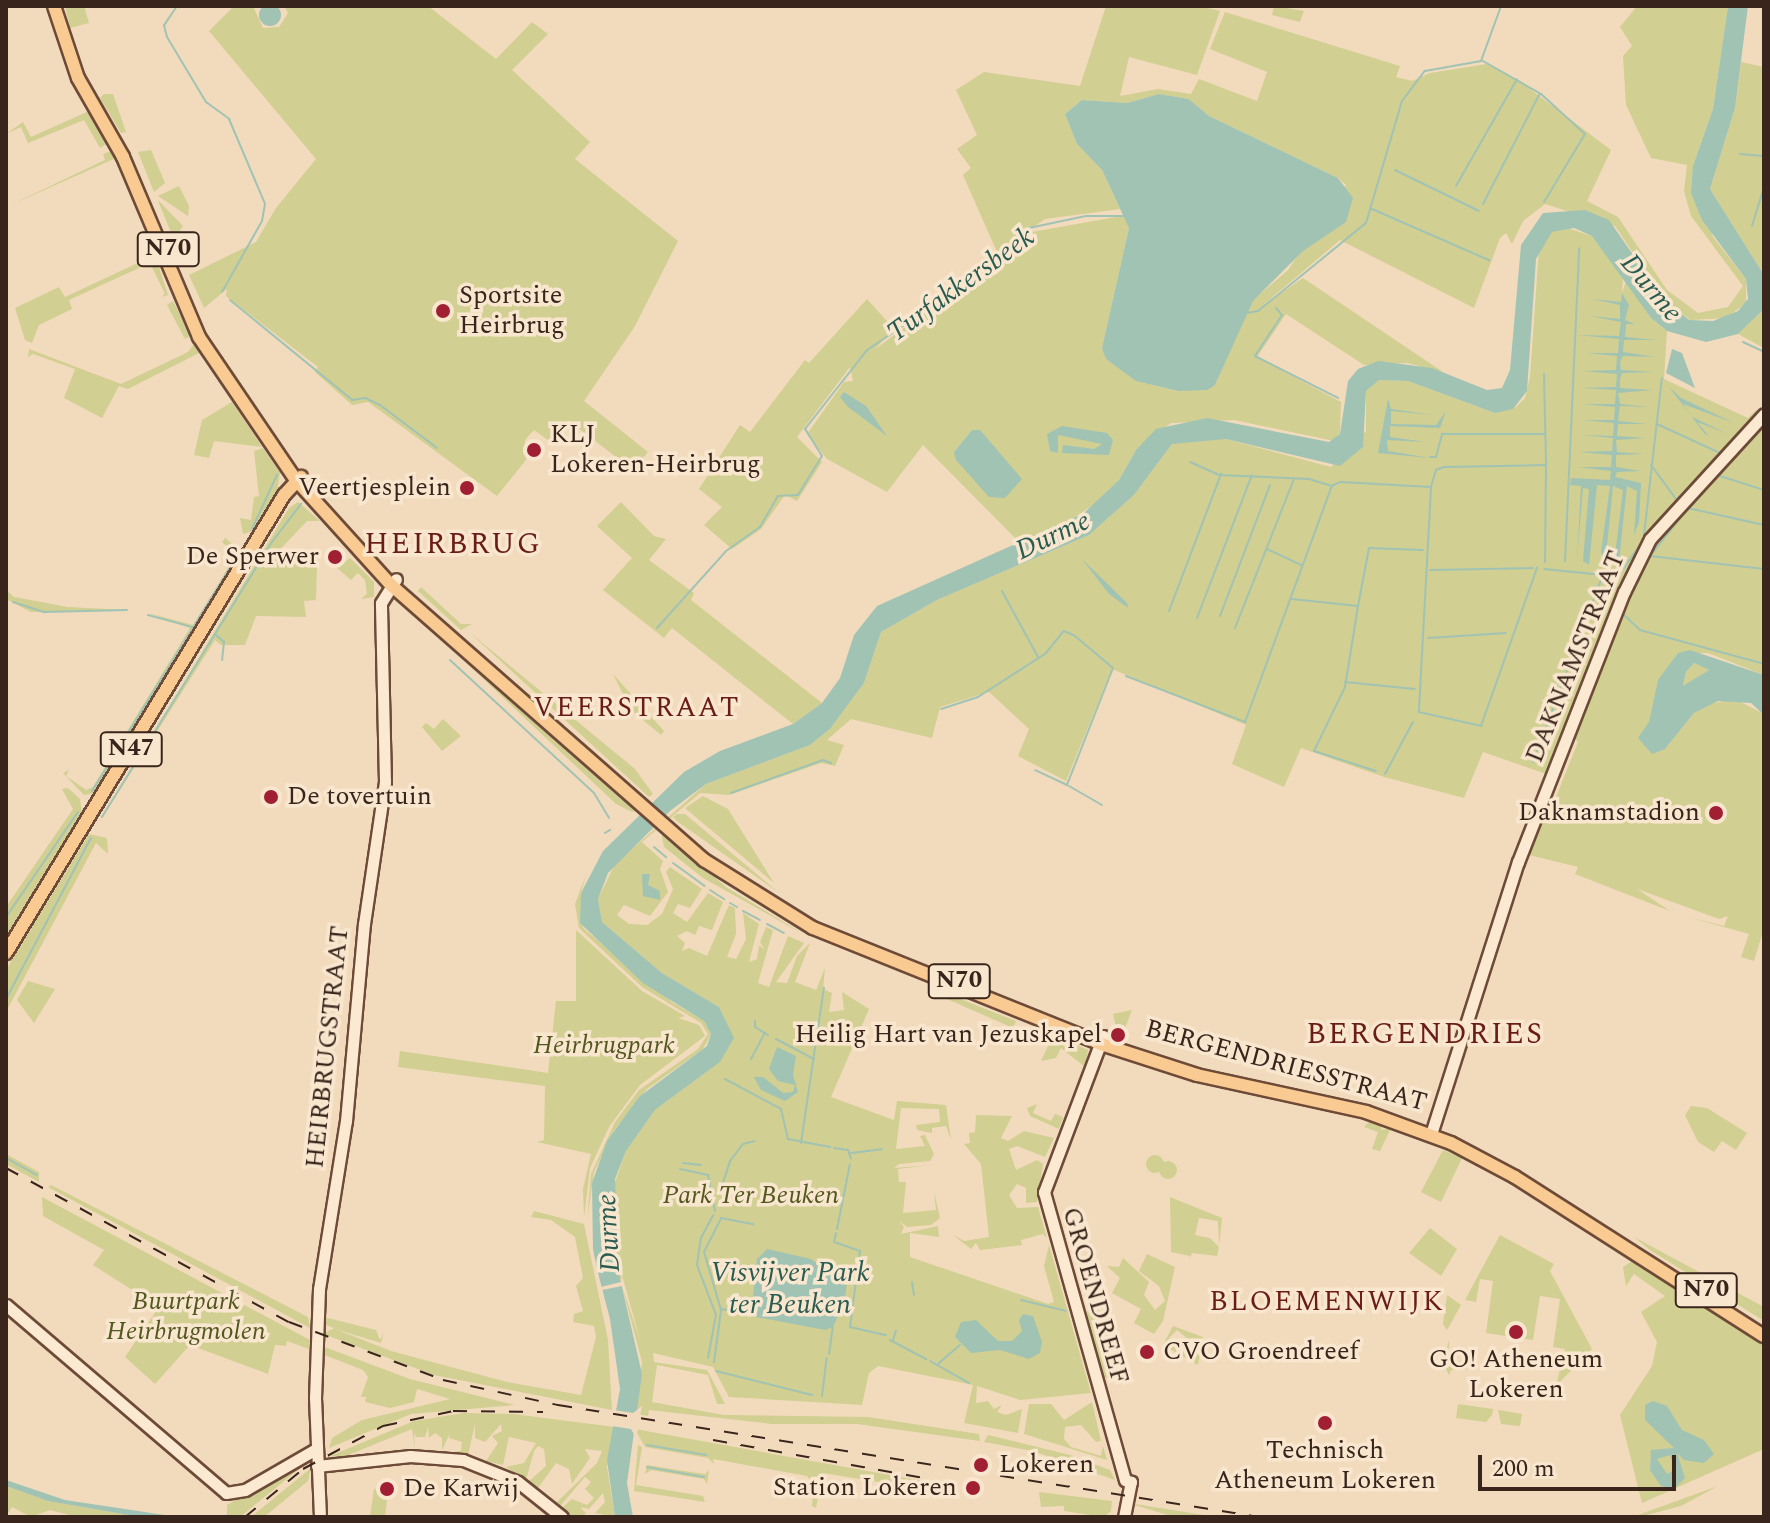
<!DOCTYPE html>
<style>
body{margin:0}
#map{position:relative;width:1770px;height:1523px;overflow:hidden;background:#f2dbbd;font-family:Spectral,serif}
div>[style]{position:absolute}
.green>*{inset:0;background:#d1cf91}
.round{border-radius:50%}
.water>*{inset:0;background:#a1c3b4}
.pier>*{inset:0;background:#f2dbbd}
.stream>*{height:2px;margin:-1px;padding:0 1px;transform-origin:1px;border-radius:1px;background:#a1c3b4}
.roads{filter:drop-shadow(2px 0 #6d4b38) drop-shadow(-2px 0 #6d4b38) drop-shadow(0 2px #6d4b38) drop-shadow(0 -2px #6d4b38)}
.secondary>*{height:11px;margin:-5.5px;padding:0 5.5px;transform-origin:5.5px;border-radius:5.5px;background:#fce9d1}
.primary>*{height:12px;margin:-6px;padding:0 6px;transform-origin:6px;border-radius:6px;background:#f9ca91}
.rail>*{height:2px;margin-top:-1px;transform-origin:0;background:repeating-linear-gradient(90deg,#39251b 0 14px,transparent 0 28px)}
.dots>*{width:22px;height:22px;translate:-50% -50%;box-sizing:border-box;border:4px solid #f9e6ce;border-radius:50%}
span{translate:-50% -50%;white-space:nowrap;text-align:center;line-height:1.15;-webkit-text-stroke:7px #f9e6ce;paint-order:stroke}
.shield-label span{padding:2px 6px;background:#f9e6ce;border:2px solid;border-radius:6px;-webkit-text-stroke-width:0}
.shield-label{font-size:24px;color:#39251b;font-weight:700}
.poi-label{font-size:26px;color:#39251b}
.left{translate:0 -50%;text-align:left}
.right{translate:-100% -50%;text-align:right}
.street-label{font-size:26px;color:#39251b}
.park-label{font-size:26px;color:#52581f;font-style:italic}
.water-label{font-size:28px;color:#295b50;font-style:italic}
.neighbourhood-label{font-size:28px;color:#6a1c16;letter-spacing:2px}
.quarter-label{font-size:30px;color:#6a1c16;letter-spacing:2px}
.frame{position:absolute;inset:0;border:8px solid #39251b;pointer-events:none}
.scale{position:absolute;left:1478px;top:1455px;width:198px;height:36px;box-sizing:border-box;border:4px solid #39251b;border-top:0;padding-left:10px;font-size:24px;line-height:28px;white-space:nowrap;color:#39251b;-webkit-text-stroke:6px #f9e6ce;paint-order:stroke}
</style>
<div id="map">
<div class="green">
<div style="clip-path:polygon(65px 6px,84px 6px,89px 23px,70px 28px)"></div>
<div style="clip-path:polygon(234px 6px,253px 6px,263px 28px,279px 27px,288px 13px,284px 6px,428px 6px,496px 59px,532px 22px,548px 34px,512px 70px,590px 142px,575px 159px,678px 241px,635px 326px,584px 401px,648px 452px,633px 470px,569px 421px,552px 443px,534px 430px,525px 440px,526px 460px,497px 496px,368px 402px,352px 405px,315px 372px,318px 367px,226px 296px,227px 289px,204px 308px,189px 275px,256px 242px,276px 208px,316px 159px,209px 31px)"></div>
<div style="clip-path:polygon(evenodd,1106px 6px,1200px 6px,1220px 11px,1197px 75px,1129px 57px,1120px 96px,1158px 89px,1191px 94px,1199px 79px,1257px 101px,1267px 72px,1210px 49px,1225px 12px,1400px 66px,1396px 77px,1412px 81px,1430px 73px,1487px 64px,1518px 80px,1611px 150px,1587px 201px,1618px 217px,1667px 290px,1698px 313px,1728px 307px,1743px 286px,1691px 216px,1684px 191px,1687px 165px,1651px 158px,1626px 105px,1623px 56px,1632px 46px,1620px 27px,1637px 6px,1728px 6px,1713px 109px,1693px 166px,1713px 237px,1746px 279px,1746px 303px,1726px 318px,1690px 320px,1663px 298px,1615px 226px,1545px 204px,1523px 221px,1512px 244px,1506px 233px,1500px 238px,1474px 308px,1340px 240px,1261px 307px,1303px 278px,1443px 372px,1407px 363px,1364px 365px,1286px 314px,1257px 357px,1341px 402px,1340px 434px,1334px 441px,1234px 420px,1171px 423px,1136px 450px,1119px 480px,1095px 504px,1062px 525px,1019px 542px,923px 445px,887px 492px,827px 459px,807px 434px,844px 382px,853px 381px,850px 367px,797px 437px,822px 462px,797px 501px,785px 495px,761px 529px,732px 549px,704px 525px,722px 507px,699px 489px,740px 425px,750px 432px,805px 360px,809px 363px,867px 299px,894px 329px,874px 350px,1032px 232px,1127px 215px,1129px 228px,1102px 348px,1136px 381px,1178px 391px,1215px 385px,1252px 301px,1288px 270px,1346px 185px,1338px 178px,1209px 116px,1189px 99px,1159px 94px,1127px 103px,1082px 100px,1065px 114px,1077px 144px,1102px 170px,1120px 209px,1045px 219px,997px 252px,963px 175px,971px 168px,957px 149px,977px 135px,956px 90px,984px 72px,1080px 86px,1106px 6px,972px 430px,989px 497px,954px 452px,972px 430px)"></div>
<div style="clip-path:polygon(1274px 6px,1304px 11px,1300px 22px,1272px 15px)"></div>
<div style="clip-path:polygon(1741px 62px,1764px 67px,1764px 275px,1710px 189px,1735px 108px)"></div>
<div style="clip-path:polygon(104px 94px,113px 94px,126px 132px,121px 133px,100px 98px)"></div>
<div style="clip-path:polygon(89px 111px,108px 143px,100px 148px,84px 120px,28px 143px,21px 127px,6px 134px,23px 122px,31px 137px)"></div>
<div style="clip-path:polygon(151px 150px,165px 183px,154px 192px,138px 152px)"></div>
<div style="clip-path:polygon(111px 151px,116px 158px,6px 207px,105px 160px,103px 154px)"></div>
<div style="clip-path:polygon(179px 186px,189px 206px,188px 216px,158px 196px)"></div>
<div style="clip-path:polygon(158px 200px,183px 226px,174px 240px,159px 203px)"></div>
<div style="clip-path:polygon(1564px 227px,1592px 236px,1623px 277px,1622px 293px,1626px 281px,1651px 318px,1667px 331px,1664px 379px,1748px 418px,1756px 410px,1759px 414px,1653px 531px,1549px 775px,1483px 752px,1464px 798px,1384px 777px,1301px 748px,1284px 787px,1232px 764px,1246px 725px,1112px 669px,1066px 781px,1018px 756px,1029px 729px,989px 692px,940px 707px,932px 738px,851px 719px,827px 740px,844px 745px,835px 766px,821px 763px,729px 795px,700px 793px,642px 842px,663px 861px,660px 869px,668px 892px,650px 916px,624px 905px,617px 915px,629px 924px,647px 925px,662px 914px,673px 889px,666px 872px,670px 867px,702px 889px,690px 908px,678px 904px,673px 913px,687px 922px,708px 893px,723px 902px,712px 930px,699px 926px,695px 935px,687px 931px,677px 936px,685px 943px,682px 951px,689px 948px,707px 956px,729px 905px,735px 908px,736px 934px,727px 957px,736px 959px,746px 939px,743px 913px,759px 924px,749px 962px,757px 959px,759px 945px,765px 950px,760px 942px,766px 927px,773px 930px,758px 983px,769px 987px,788px 936px,804px 943px,776px 982px,787px 983px,797px 956px,810px 943px,795px 982px,816px 990px,825px 968px,823px 989px,832px 993px,829px 1012px,844px 1010px,842px 992px,869px 1009px,831px 1097px,894px 1120px,897px 1101px,946px 1105px,951px 1140px,946px 1126px,932px 1128px,932px 1133px,917px 1130px,916px 1125px,940px 1122px,939px 1109px,901px 1108px,896px 1149px,925px 1146px,920px 1136px,925px 1135px,934px 1154px,930px 1161px,899px 1164px,894px 1168px,932px 1165px,898px 1169px,899px 1182px,906px 1182px,903px 1213px,936px 1210px,934px 1191px,940px 1218px,931px 1225px,907px 1227px,899px 1220px,904px 1227px,901px 1234px,938px 1226px,939px 1237px,910px 1233px,910px 1257px,1048px 1304px,1054px 1302px,1044px 1266px,1049px 1245px,1091px 1393px,1020px 1400px,977px 1386px,976px 1403px,988px 1401px,994px 1409px,1002px 1405px,997px 1412px,1006px 1415px,1022px 1409px,1018px 1433px,964px 1423px,973px 1385px,959px 1382px,878px 1366px,869px 1373px,862px 1405px,729px 1397px,713px 1367px,653px 1353px,654px 1362px,707px 1370px,725px 1404px,717px 1404px,708px 1375px,657px 1365px,652px 1402px,724px 1415px,868px 1417px,979px 1434px,980px 1441px,857px 1424px,772px 1424px,649px 1410px,648px 1416px,636px 1414px,642px 1362px,619px 1274px,612px 1191px,626px 1151px,655px 1110px,712px 1068px,719px 1007px,662px 973px,602px 922px,598px 899px,615px 864px,706px 784px,810px 745px,830px 729px,864px 683px,881px 632px,937px 600px,1089px 535px,1134px 495px,1172px 444px,1182px 439px,1226px 439px,1331px 467px,1366px 431px,1366px 391px,1379px 380px,1408px 381px,1495px 413px,1516px 407px,1525px 398px,1530px 377px,1539px 249px,1552px 232px)"></div>
<div style="clip-path:polygon(155px 255px,168px 295px,161px 297px,165px 294px,150px 263px,69px 300px,72px 309px,39px 325px,32px 343px,25px 340px,15px 308px,59px 287px,65px 297px)"></div>
<div style="clip-path:polygon(173px 301px,191px 336px,185px 339px,167px 305px)"></div>
<div style="clip-path:polygon(1764px 309px,1764px 348px,1738px 334px)"></div>
<div style="clip-path:polygon(195px 343px,201px 352px,128px 389px,119px 386px,102px 418px,64px 398px,75px 369px,33px 354px,28px 357px,29px 349px,121px 384px,188px 352px)"></div>
<div style="clip-path:polygon(232px 402px,262px 447px,214px 441px,209px 458px,194px 455px,202px 420px)"></div>
<div style="clip-path:polygon(1764px 419px,1764px 675px,1708px 653px,1678px 653px,1658px 682px,1649px 723px,1665px 749px,1694px 713px,1713px 703px,1735px 699px,1764px 714px,1764px 928px,1754px 961px,1741px 957px,1749px 934px,1684px 916px,1724px 926px,1728px 916px,1719px 919px,1637px 889px,1670px 911px,1575px 874px,1578px 867px,1525px 854px,1541px 810px,1549px 813px,1554px 802px,1578px 742px,1571px 734px,1616px 616px,1655px 538px)"></div>
<div style="clip-path:polygon(263px 448px,280px 473px,277px 492px,254px 531px,243px 534px,240px 518px,251px 520px,254px 497px,259px 496px,254px 451px)"></div>
<div style="clip-path:polygon(298px 502px,320px 521px,307px 521px,273px 557px,284px 562px,288px 556px,290px 564px,317px 565px,316px 600px,304px 601px,306px 617px,256px 616px,245px 645px,221px 645px,215px 640px,101px 820px,289px 508px)"></div>
<div style="clip-path:polygon(621px 502px,654px 536px,666px 539px,649px 560px,694px 593px,691px 600px,822px 703px,793px 724px,672px 628px,664px 638px,603px 590px,632px 558px,597px 526px)"></div>
<div style="clip-path:polygon(225px 538px,235px 546px,238px 559px,95px 793px,84px 795px,63px 773px,69px 770px,66px 776px,86px 790px,93px 787px,190px 628px,148px 613px,193px 625px,236px 555px,222px 542px)"></div>
<div style="clip-path:polygon(350px 558px,374px 582px,374px 597px,361px 599px,367px 594px,365px 580px,358px 573px,351px 580px,337px 568px)"></div>
<div style="clip-path:polygon(251px 567px,100px 814px,99px 813px,236px 590px)"></div>
<div style="clip-path:polygon(421px 587px,461px 624px,472px 624px,461px 630px,418px 591px)"></div>
<div style="clip-path:polygon(6px 590px,14px 597px,68px 607px,127px 610px,31px 612px,6px 599px)"></div>
<div style="clip-path:polygon(469px 632px,635px 769px,653px 794px,649px 797px)"></div>
<div style="clip-path:polygon(459px 656px,620px 798px,639px 809px,632px 812px,616px 804px)"></div>
<div style="clip-path:polygon(1694px 663px,1709px 670px,1683px 687px,1686px 672px)"></div>
<div style="clip-path:polygon(613px 674px,664px 731px,661px 735px,631px 710px)"></div>
<div style="clip-path:polygon(443px 719px,461px 736px,442px 751px,422px 727px,426px 723px,434px 729px)"></div>
<div style="clip-path:polygon(68px 788px,80px 799px,82px 813px,6px 936px,6px 907px,73px 809px,62px 789px)"></div>
<div style="clip-path:polygon(703px 796px,728px 809px,774px 883px,685px 808px)"></div>
<div style="clip-path:polygon(677px 814px,685px 814px,778px 892px,678px 822px,673px 817px)"></div>
<div style="clip-path:polygon(661px 830px,726px 887px,805px 935px,703px 878px,664px 847px)"></div>
<div style="clip-path:polygon(89px 834px,107px 838px,108px 854px,96px 843px,6px 1012px,6px 970px)"></div>
<div style="clip-path:polygon(586px 875px,581px 893px,583px 928px,672px 1002px,704px 1021px,711px 1034px,703px 1049px,647px 1089px,613px 1132px,594px 1172px,587px 1221px,591px 1174px,615px 1122px,639px 1090px,698px 1049px,708px 1034px,701px 1023px,642px 987px,579px 928px,575px 904px)"></div>
<div style="clip-path:polygon(576px 930px,642px 991px,685px 1016px,678px 1018px,699px 1025px,705px 1036px,640px 1085px,609px 1127px,590px 1168px,584px 1218px,583px 1189px,591px 1154px,537px 1142px,544px 1140px,545px 1086px,398px 1067px,400px 1051px,548px 1073px,556px 1001px,576px 1001px)"></div>
<div style="clip-path:polygon(28px 981px,55px 989px,34px 1023px,17px 1000px)"></div>
<div style="clip-path:polygon(940px 991px,1016px 1021px,1013px 1028px,938px 995px)"></div>
<div style="clip-path:polygon(1132px 1010px,1123px 1034px,1117px 1032px,1113px 1014px)"></div>
<div style="clip-path:polygon(1053px 1035px,1088px 1050px,1085px 1067px,1061px 1048px,1056px 1058px,1041px 1061px)"></div>
<div style="clip-path:polygon(1037px 1104px,1033px 1113px,1051px 1121px,1055px 1114px,1063px 1117px,1059px 1129px,1030px 1116px,1027px 1108px)"></div>
<div style="clip-path:polygon(1691px 1106px,1707px 1108px,1747px 1133px,1736px 1150px,1722px 1141px,1714px 1152px,1698px 1142px,1685px 1115px)"></div>
<div style="clip-path:polygon(976px 1115px,1012px 1116px,1001px 1138px,1008px 1141px,1024px 1131px,1054px 1138px,1045px 1157px,1017px 1146px,1009px 1149px,1016px 1170px,1037px 1160px,1043px 1164px,1037px 1202px,1026px 1203px,1026px 1188px,1017px 1184px,1009px 1195px,1017px 1208px,1038px 1207px,1047px 1238px,1043px 1234px,1021px 1240px,1022px 1245px,980px 1250px,976px 1243px,971px 1249px,952px 1234px,964px 1241px,989px 1237px,981px 1164px,964px 1144px,970px 1143px,969px 1133px,975px 1132px)"></div>
<div style="clip-path:polygon(1370px 1121px,1382px 1125px,1381px 1130px,1391px 1128px,1380px 1151px,1372px 1149px,1378px 1132px,1364px 1127px)"></div>
<div style="clip-path:polygon(1443px 1150px,1462px 1158px,1441px 1202px,1421px 1192px)"></div>
<div style="clip-path:polygon(6px 1154px,39px 1172px,39px 1182px,6px 1164px)"></div>
<div class="round" style="left:1146px;top:1155px;width:18px;height:18px"></div>
<div class="round" style="left:1159px;top:1161px;width:18px;height:18px"></div>
<div style="clip-path:polygon(51px 1185px,308px 1317px,310px 1328px,48px 1187px)"></div>
<div style="clip-path:polygon(42px 1197px,310px 1340px,309px 1349px,287px 1341px,286px 1346px,275px 1345px,268px 1374px,190px 1345px,155px 1384px,125px 1357px,159px 1307px,93px 1265px,104px 1250px,43px 1216px)"></div>
<div style="clip-path:polygon(1170px 1197px,1222px 1218px,1219px 1246px,1218px 1221px,1199px 1218px,1195px 1235px,1210px 1238px,1219px 1247px,1217px 1256px,1192px 1253px,1189px 1261px,1190px 1256px,1171px 1252px)"></div>
<div style="clip-path:polygon(534px 1211px,584px 1224px,608px 1340px,612px 1410px,434px 1375px,323px 1334px,334px 1328px,324px 1324px,324px 1317px,376px 1330px,380px 1340px,384px 1332px,381px 1343px,335px 1329px,391px 1351px,507px 1382px,581px 1395px,596px 1337px,594px 1326px,573px 1322px,574px 1314px,583px 1311px,576px 1286px,583px 1278px,575px 1237px,551px 1220px,531px 1217px)"></div>
<div style="clip-path:polygon(1430px 1228px,1457px 1249px,1441px 1276px,1409px 1253px)"></div>
<div style="clip-path:polygon(1500px 1235px,1554px 1264px,1550px 1271px,1592px 1349px,1556px 1386px,1565px 1349px,1553px 1347px,1560px 1299px,1540px 1296px,1533px 1340px,1486px 1333px,1493px 1281px,1480px 1279px,1476px 1302px,1465px 1300px)"></div>
<div style="clip-path:polygon(1634px 1237px,1764px 1307px,1764px 1321px,1650px 1250px)"></div>
<div style="clip-path:polygon(1147px 1254px,1175px 1267px,1163px 1321px,1154px 1334px,1134px 1323px,1141px 1309px,1112px 1293px,1120px 1278px,1107px 1266px,1119px 1267px,1123px 1258px,1149px 1282px,1144px 1295px,1155px 1310px,1165px 1301px,1159px 1286px,1139px 1271px)"></div>
<div style="clip-path:polygon(1634px 1260px,1764px 1341px,1764px 1449px,1642px 1503px,1620px 1415px,1652px 1366px,1657px 1342px,1641px 1312px,1665px 1296px,1634px 1274px,1626px 1286px,1623px 1267px)"></div>
<div style="clip-path:polygon(1447px 1295px,1461px 1305px,1447px 1330px,1443px 1324px)"></div>
<div style="clip-path:polygon(1089px 1310px,1099px 1310px,1094px 1320px,1114px 1377px,1102px 1378px,1084px 1314px)"></div>
<div style="clip-path:polygon(1173px 1326px,1203px 1337px,1201px 1348px,1200px 1342px,1194px 1344px,1177px 1330px,1169px 1338px,1170px 1345px,1176px 1342px,1177px 1349px,1200px 1355px,1198px 1365px,1163px 1345px)"></div>
<div style="clip-path:polygon(1449px 1340px,1449px 1359px,1468px 1364px,1467px 1369px,1451px 1370px,1449px 1375px,1443px 1363px)"></div>
<div style="clip-path:polygon(322px 1346px,410px 1379px,515px 1405px,411px 1414px,329px 1448px,332px 1438px,362px 1420px,450px 1399px,417px 1389px,414px 1402px,390px 1408px,365px 1402px,366px 1397px,361px 1397px,368px 1377px,363px 1370px,322px 1354px)"></div>
<div style="clip-path:polygon(1092px 1402px,1101px 1441px,1096px 1442px,1081px 1425px,1065px 1427px,1064px 1439px,1071px 1447px,1101px 1456px,1103px 1446px,1107px 1460px,1024px 1434px,1029px 1404px,1051px 1404px,1064px 1420px)"></div>
<div style="clip-path:polygon(1458px 1404px,1493px 1409px,1492px 1415px,1486px 1422px,1456px 1418px)"></div>
<div style="clip-path:polygon(1498px 1410px,1522px 1414px,1520px 1426px,1501px 1424px)"></div>
<div style="clip-path:polygon(513px 1414px,615px 1427px,607px 1467px,615px 1517px,595px 1513px,605px 1502px,603px 1493px,589px 1509px,580px 1507px,586px 1513px,582px 1517px,572px 1517px,562px 1508px,572px 1499px,587px 1505px,594px 1498px,585px 1489px,591px 1482px,585px 1477px,560px 1506px,556px 1503px,597px 1463px,602px 1451px,585px 1449px,590px 1458px,572px 1484px,569px 1469px,556px 1463px,538px 1488px,528px 1482px,546px 1466px,544px 1449px,538px 1446px,534px 1451px,526px 1480px,506px 1467px,524px 1463px,536px 1443px,509px 1437px,503px 1465px,486px 1461px,498px 1443px,492px 1436px,502px 1431px,501px 1424px,485px 1442px,475px 1438px,475px 1424px,468px 1455px,453px 1452px,461px 1451px,462px 1442px,449px 1438px,450px 1433px,442px 1450px,442px 1438px,435px 1433px,429px 1438px,428px 1427px,425px 1437px,416px 1437px,414px 1432px,415px 1449px,412px 1429px,341px 1458px,330px 1456px,414px 1421px,464px 1413px)"></div>
<div style="clip-path:polygon(635px 1429px,928px 1482px,927px 1490px,823px 1473px,816px 1508px,812px 1506px,814px 1484px,807px 1476px,713px 1459px,714px 1464px,708px 1458px,645px 1447px)"></div>
<div style="clip-path:polygon(988px 1435px,1070px 1455px,1110px 1470px,1115px 1480px,1033px 1451px,984px 1442px)"></div>
<div style="clip-path:polygon(638px 1445px,642px 1447px,636px 1485px,703px 1496px,705px 1502px,634px 1491px)"></div>
<div style="clip-path:polygon(303px 1460px,310px 1460px,240px 1517px,227px 1517px,227px 1505px)"></div>
<div style="clip-path:polygon(648px 1460px,647px 1465px,684px 1471px,705px 1474px,709px 1470px,707px 1484px,704px 1479px,651px 1470px,645px 1474px)"></div>
<div style="clip-path:polygon(311px 1468px,308px 1481px,264px 1517px,251px 1517px)"></div>
<div style="clip-path:polygon(6px 1486px,48px 1501px,141px 1517px,77px 1517px,50px 1510px,31px 1517px,12px 1507px,6px 1517px)"></div>
<div style="clip-path:polygon(1718px 1486px,1681px 1506px,1639px 1517px,1638px 1515px)"></div>
<div style="clip-path:polygon(374px 1489px,388px 1491px,385px 1517px,370px 1517px)"></div>
<div style="clip-path:polygon(1039px 1492px,1112px 1501px,1111px 1511px,1104px 1517px,1064px 1511px,1064px 1506px,1041px 1507px)"></div>
<div style="clip-path:polygon(1135px 1505px,1135px 1504px,1216px 1517px,1174px 1517px)"></div>
</div>
<div class="water">
<div class="round" style="left:259px;top:4px;width:22px;height:22px"></div>
<div style="clip-path:polygon(1728px 6px,1748px 6px,1735px 108px,1710px 189px,1764px 275px,1764px 309px,1738px 334px,1706px 342px,1667px 331px,1651px 318px,1592px 236px,1574px 228px,1552px 232px,1536px 259px,1527px 391px,1513px 409px,1495px 413px,1408px 381px,1379px 380px,1366px 391px,1363px 447px,1340px 466px,1226px 439px,1172px 444px,1134px 495px,1089px 535px,937px 600px,881px 632px,864px 683px,830px 729px,810px 745px,706px 784px,670px 811px,608px 873px,598px 899px,602px 922px,662px 973px,719px 1007px,734px 1038px,720px 1062px,655px 1110px,626px 1151px,615px 1179px,619px 1274px,642px 1374px,627px 1483px,633px 1517px,615px 1517px,607px 1460px,620px 1389px,610px 1319px,593px 1254px,592px 1183px,607px 1141px,639px 1097px,707px 1046px,711px 1034px,704px 1021px,643px 983px,580px 923px,581px 893px,603px 851px,684px 772px,720px 751px,793px 724px,822px 703px,840px 678px,854px 635px,877px 606px,1084px 513px,1119px 480px,1136px 450px,1156px 429px,1207px 418px,1329px 442px,1340px 434px,1348px 381px,1358px 369px,1378px 361px,1432px 368px,1487px 390px,1502px 388px,1510px 370px,1521px 245px,1543px 213px,1585px 210px,1609px 220px,1663px 298px,1689px 320px,1713px 321px,1738px 311px,1748px 299px,1746px 279px,1702px 220px,1691px 193px,1693px 166px,1713px 109px)"></div>
<div style="clip-path:polygon(1159px 94px,1189px 99px,1209px 116px,1338px 178px,1353px 198px,1346px 222px,1303px 251px,1253px 301px,1215px 385px,1207px 390px,1178px 391px,1136px 381px,1106px 359px,1102px 348px,1129px 228px,1102px 170px,1077px 144px,1065px 114px,1082px 100px,1127px 103px)"></div>
<div style="clip-path:polygon(1622px 293px,1629px 305px,1625px 320px,1635px 324px,1626px 324px,1625px 337px,1656px 340px,1624px 340px,1623px 352px,1655px 357px,1623px 356px,1620px 362px,1621px 370px,1654px 372px,1622px 373px,1620px 379px,1620px 388px,1652px 390px,1618px 393px,1620px 404px,1649px 407px,1620px 406px,1618px 421px,1647px 424px,1618px 424px,1617px 436px,1645px 438px,1616px 440px,1617px 452px,1643px 454px,1616px 455px,1616px 467px,1641px 471px,1617px 472px,1615px 477px,1641px 483px,1639px 522px,1634px 535px,1637px 491px,1627px 486px,1619px 561px,1614px 563px,1623px 490px,1613px 486px,1605px 566px,1601px 552px,1610px 486px,1597px 485px,1589px 565px,1583px 561px,1589px 489px,1583px 488px,1577px 559px,1581px 486px,1570px 485px,1571px 478px,1610px 480px,1611px 471px,1578px 467px,1611px 467px,1612px 455px,1579px 452px,1612px 451px,1613px 438px,1581px 435px,1613px 436px,1614px 423px,1583px 420px,1614px 420px,1615px 407px,1582px 404px,1615px 404px,1616px 390px,1582px 388px,1616px 387px,1617px 374px,1583px 371px,1616px 370px,1617px 356px,1586px 353px,1618px 353px,1619px 339px,1577px 335px,1619px 336px,1621px 322px,1590px 316px,1620px 319px,1620px 305px,1592px 299px,1621px 302px)"></div>
<div style="clip-path:polygon(1672px 349px,1682px 353px,1695px 388px,1666px 373px)"></div>
<div style="clip-path:polygon(1669px 387px,1681px 398px,1734px 423px,1683px 404px,1692px 417px,1726px 433px,1697px 422px,1709px 436px,1705px 434px)"></div>
<div style="clip-path:polygon(844px 392px,866px 406px,887px 436px,848px 407px,840px 397px)"></div>
<div style="clip-path:polygon(1388px 399px,1391px 409px,1434px 415px,1391px 411px,1391px 424px,1436px 425px,1446px 411px,1440px 428px,1390px 426px,1390px 437px,1426px 442px,1387px 440px,1388px 451px,1430px 458px,1378px 453px)"></div>
<div style="clip-path:polygon(1062px 426px,1107px 433px,1113px 440px,1109px 455px,1062px 453px,1063px 445px,1094px 449px,1102px 444px,1058px 435px,1058px 453px,1050px 451px,1047px 434px)"></div>
<div style="clip-path:polygon(972px 430px,980px 430px,1022px 479px,1005px 498px,989px 497px,956px 460px,954px 452px)"></div>
<div style="clip-path:polygon(1082px 559px,1127px 603px,1128px 608px,1109px 594px)"></div>
<div style="clip-path:polygon(evenodd,1690px 650px,1764px 675px,1764px 715px,1751px 703px,1718px 701px,1694px 713px,1665px 749px,1652px 754px,1638px 738px,1649px 722px,1658px 680px,1678px 653px,1690px 650px,1694px 663px,1709px 670px,1683px 686px,1686px 672px,1694px 663px)"></div>
<div style="clip-path:polygon(642px 874px,650px 874px,648px 885px,660px 891px,660px 900px,643px 896px)"></div>
<div style="clip-path:polygon(777px 1047px,796px 1056px,793px 1075px,798px 1092px,785px 1101px,761px 1090px,754px 1077px,763px 1077px,783px 1093px,793px 1092px,795px 1085px,778px 1081px,769px 1069px)"></div>
<div style="clip-path:polygon(767px 1249px,811px 1259px,830px 1273px,848px 1270px,845px 1300px,833px 1327px,825px 1330px,751px 1316px,757px 1259px)"></div>
<div style="clip-path:polygon(1023px 1314px,1033px 1316px,1042px 1342px,1040px 1353px,1029px 1359px,1000px 1350px,971px 1353px,955px 1337px,961px 1322px,976px 1320px,998px 1341px,1012px 1341px,1022px 1331px,1019px 1320px)"></div>
<div style="clip-path:polygon(evenodd,1653px 1401px,1667px 1406px,1682px 1430px,1704px 1440px,1714px 1454px,1704px 1463px,1684px 1460px,1677px 1453px,1685px 1478px,1674px 1489px,1661px 1486px,1650px 1470px,1651px 1450px,1674px 1448px,1645px 1420px,1645px 1405px,1653px 1401px,1670px 1455px,1675px 1470px,1667px 1474px,1657px 1459px,1670px 1455px)"></div>
<div style="clip-path:polygon(6px 1480px,65px 1500px,178px 1517px,140px 1517px,48px 1501px,6px 1486px)"></div>
</div>
<div class="pier">
<div style="clip-path:polygon(587px 1221px,601px 1287px,621px 1282px,622px 1275px,640px 1340px,622px 1286px,602px 1290px,601px 1297px)"></div>
<div style="clip-path:polygon(642px 1406px,636px 1438px,631px 1429px,611px 1426px,614px 1410px,633px 1413px)"></div>
</div>
<div class="stream">
<div style="left:177px;top:6px;width:23px;rotate:124deg"></div>
<div style="left:164px;top:25px;width:12px;rotate:76deg"></div>
<div style="left:167px;top:37px;width:76px;rotate:59deg"></div>
<div style="left:206px;top:102px;width:29px;rotate:36deg"></div>
<div style="left:229px;top:119px;width:92px;rotate:67deg"></div>
<div style="left:265px;top:204px;width:17px;rotate:100deg"></div>
<div style="left:262px;top:221px;width:81px;rotate:119.4deg"></div>
<div style="left:1483px;top:61px;width:67px;rotate:29.6deg"></div>
<div style="left:1541px;top:94px;width:59px;rotate:42.3deg"></div>
<div style="left:1585px;top:134px;width:79px;rotate:121.1deg"></div>
<div style="left:1740px;top:154px;width:24px;rotate:5deg"></div>
<div style="left:1395px;top:170px;width:93px;rotate:26deg"></div>
<div style="left:1456px;top:186px;width:123px;rotate:-60.3deg"></div>
<div style="left:1483px;top:204px;width:123px;rotate:-62.8deg"></div>
<div style="left:1372px;top:209px;width:128px;rotate:23.6deg"></div>
<div style="left:1752px;top:226px;width:41px;rotate:-72.9deg"></div>
<div style="left:230px;top:300px;width:158px;rotate:39.3deg"></div>
<div style="left:352px;top:400px;width:13px;rotate:-9deg"></div>
<div style="left:365px;top:398px;width:17px;rotate:25deg"></div>
<div style="left:380px;top:405px;width:71px;rotate:37deg"></div>
<div style="left:1276px;top:308px;width:9px;rotate:49deg"></div>
<div style="left:1282px;top:315px;width:49px;rotate:123.4deg"></div>
<div style="left:1255px;top:356px;width:93px;rotate:26.8deg"></div>
<div style="left:1247px;top:313px;width:11px;rotate:-10deg"></div>
<div style="left:1258px;top:311px;width:139px;rotate:-39.2deg"></div>
<div style="left:1366px;top:223px;width:127px;rotate:-73.6deg"></div>
<div style="left:1402px;top:101px;width:38px;rotate:-53deg"></div>
<div style="left:1425px;top:71px;width:57px;rotate:-10.1deg"></div>
<div style="left:1481px;top:61px;width:59px;rotate:-70deg"></div>
<div style="left:1743px;top:342px;width:23px;rotate:25deg"></div>
<div style="left:1544px;top:374px;width:91px;rotate:88.7deg"></div>
<div style="left:1763px;top:407px;width:2px;rotate:-63deg"></div>
<div style="left:1657px;top:424px;width:69px;rotate:24.7deg"></div>
<div style="left:1739px;top:451px;width:36px;rotate:-46deg"></div>
<div style="left:1734px;top:456px;width:25px;rotate:132deg"></div>
<div style="left:1717px;top:475px;width:49px;rotate:17.7deg"></div>
<div style="left:1430px;top:457px;width:6px"></div>
<div style="left:1436px;top:457px;width:24px;rotate:-75deg"></div>
<div style="left:1442px;top:434px;width:103px"></div>
<div style="left:1190px;top:462px;width:32px;rotate:24deg"></div>
<div style="left:1219px;top:475px;width:90px;rotate:2.5deg"></div>
<div style="left:1309px;top:479px;width:24px;rotate:17deg"></div>
<div style="left:1651px;top:465px;width:42px;rotate:53.7deg"></div>
<div style="left:1431px;top:488px;width:224px;rotate:93.1deg"></div>
<div style="left:1419px;top:712px;width:64px;rotate:12.7deg"></div>
<div style="left:1481px;top:726px;width:168px;rotate:-70.5deg"></div>
<div style="left:1764px;top:525px;width:78px;rotate:-167.4deg"></div>
<div style="left:1688px;top:508px;width:61px;rotate:128.4deg"></div>
<div style="left:1650px;top:556px;width:115px;rotate:6.5deg"></div>
<div style="left:252px;top:529px;width:60px;rotate:-65.2deg"></div>
<div style="left:1644px;top:535px;width:158px;rotate:-83.5deg"></div>
<div style="left:1267px;top:549px;width:38px;rotate:25deg"></div>
<div style="left:1565px;top:561px;width:313px;rotate:-87.4deg"></div>
<div style="left:1430px;top:570px;width:103px;rotate:-1.1deg"></div>
<div style="left:1617px;top:578px;width:63px;rotate:-55.3deg"></div>
<div style="left:1653px;top:526px;width:155px;rotate:-47.4deg"></div>
<div style="left:1002px;top:591px;width:75px;rotate:61.4deg"></div>
<div style="left:6px;top:598px;width:1px"></div>
<div style="left:1292px;top:599px;width:66px;rotate:6.1deg"></div>
<div style="left:1358px;top:606px;width:59px;rotate:-79.3deg"></div>
<div style="left:1369px;top:548px;width:54px;rotate:2.1deg"></div>
<div style="left:13px;top:602px;width:33px;rotate:18deg"></div>
<div style="left:44px;top:612px;width:83px;rotate:-1.4deg"></div>
<div style="left:1358px;top:606px;width:82px;rotate:99.1deg"></div>
<div style="left:1345px;top:687px;width:71px;rotate:115.8deg"></div>
<div style="left:1314px;top:751px;width:65px;rotate:17.9deg"></div>
<div style="left:1169px;top:611px;width:147px;rotate:-69.2deg"></div>
<div style="left:148px;top:615px;width:46px;rotate:15.3deg"></div>
<div style="left:1624px;top:615px;width:22px;rotate:43deg"></div>
<div style="left:1640px;top:630px;width:129px;rotate:15.3deg"></div>
<div style="left:1220px;top:616px;width:140px;rotate:-69.1deg"></div>
<div style="left:1197px;top:618px;width:153px;rotate:-69deg"></div>
<div style="left:657px;top:628px;width:103px;rotate:-48.1deg"></div>
<div style="left:726px;top:551px;width:42px;rotate:-35.2deg"></div>
<div style="left:760px;top:527px;width:36px;rotate:-60deg"></div>
<div style="left:778px;top:496px;width:20px;rotate:-3deg"></div>
<div style="left:798px;top:495px;width:46px;rotate:-58.4deg"></div>
<div style="left:822px;top:456px;width:32px;rotate:-122deg"></div>
<div style="left:805px;top:429px;width:100px;rotate:-51.9deg"></div>
<div style="left:867px;top:350px;width:106px;rotate:-33.8deg"></div>
<div style="left:955px;top:291px;width:97px;rotate:-40.4deg"></div>
<div style="left:1029px;top:228px;width:58px;rotate:-11.9deg"></div>
<div style="left:1086px;top:216px;width:43px"></div>
<div style="left:1235px;top:628px;width:160px;rotate:-68.4deg"></div>
<div style="left:216px;top:635px;width:11px;rotate:41deg"></div>
<div style="left:224px;top:642px;width:18px;rotate:96deg"></div>
<div style="left:1428px;top:638px;width:78px;rotate:-3.7deg"></div>
<div style="left:450px;top:660px;width:196px;rotate:42.7deg"></div>
<div style="left:594px;top:793px;width:29px;rotate:59deg"></div>
<div style="left:1126px;top:676px;width:128px;rotate:21.1deg"></div>
<div style="left:1245px;top:722px;width:252px;rotate:-69.8deg"></div>
<div style="left:1332px;top:486px;width:9px;rotate:-27deg"></div>
<div style="left:1340px;top:482px;width:91px;rotate:3.1deg"></div>
<div style="left:1431px;top:487px;width:18px;rotate:-74deg"></div>
<div style="left:1436px;top:470px;width:9px;rotate:-21deg"></div>
<div style="left:1444px;top:467px;width:102px;rotate:-1.1deg"></div>
<div style="left:1546px;top:465px;width:97px;rotate:90.6deg"></div>
<div style="left:1345px;top:682px;width:70px;rotate:5.7deg"></div>
<div style="left:941px;top:709px;width:39px;rotate:-18deg"></div>
<div style="left:978px;top:697px;width:54px;rotate:-32.8deg"></div>
<div style="left:1023px;top:668px;width:27px;rotate:-33deg"></div>
<div style="left:1046px;top:653px;width:28px;rotate:-51deg"></div>
<div style="left:1064px;top:631px;width:12px;rotate:24deg"></div>
<div style="left:1075px;top:636px;width:50px;rotate:40.1deg"></div>
<div style="left:1113px;top:668px;width:126px;rotate:111.5deg"></div>
<div style="left:1067px;top:785px;width:35px;rotate:-155deg"></div>
<div style="left:1533px;top:762px;width:200px;rotate:-69.5deg"></div>
<div style="left:1603px;top:575px;width:59px;rotate:-174.2deg"></div>
<div style="left:1385px;top:774px;width:59px;rotate:-61.7deg"></div>
<div style="left:1069px;top:786px;width:38px;rotate:30deg"></div>
<div style="left:92px;top:791px;width:276px;rotate:-58.3deg"></div>
<div style="left:731px;top:793px;width:98px;rotate:-19.7deg"></div>
<div style="left:823px;top:760px;width:9px;rotate:21deg"></div>
<div style="left:102px;top:817px;width:323px;rotate:-58.3deg"></div>
<div style="left:272px;top:542px;width:48px;rotate:-52.7deg"></div>
<div style="left:605px;top:833px;width:6px;rotate:-31deg"></div>
<div style="left:654px;top:847px;width:16px;rotate:40deg"></div>
<div style="left:673px;top:863px;width:39px;rotate:36deg"></div>
<div style="left:710px;top:890px;width:17px;rotate:33deg"></div>
<div style="left:730px;top:903px;width:8px;rotate:30deg"></div>
<div style="left:743px;top:911px;width:19px;rotate:28deg"></div>
<div style="left:6px;top:917px;width:127px;rotate:-55.6deg"></div>
<div style="left:767px;top:924px;width:19px;rotate:28deg"></div>
<div style="left:6px;top:999px;width:182px;rotate:-62.2deg"></div>
<div style="left:755px;top:1021px;width:6px;rotate:90deg"></div>
<div style="left:755px;top:1027px;width:15px;rotate:32deg"></div>
<div style="left:776px;top:1039px;width:43px;rotate:27.8deg"></div>
<div style="left:751px;top:1059px;width:30px;rotate:-62deg"></div>
<div style="left:725px;top:1079px;width:64px;rotate:28.2deg"></div>
<div style="left:781px;top:1109px;width:31px;rotate:77deg"></div>
<div style="left:788px;top:1139px;width:43px;rotate:10.8deg"></div>
<div style="left:801px;top:1143px;width:157px;rotate:-81.6deg"></div>
<div style="left:834px;top:1148px;width:14px;rotate:8deg"></div>
<div style="left:848px;top:1150px;width:9px;rotate:72deg"></div>
<div style="left:851px;top:1153px;width:31px;rotate:-7deg"></div>
<div style="left:6px;top:1158px;width:35px;rotate:29deg"></div>
<div style="left:683px;top:1163px;width:18px;rotate:6deg"></div>
<div style="left:680px;top:1169px;width:29px;rotate:12deg"></div>
<div style="left:708px;top:1175px;width:37px;rotate:79deg"></div>
<div style="left:720px;top:1192px;width:33px;rotate:-72deg"></div>
<div style="left:730px;top:1161px;width:21px;rotate:-53deg"></div>
<div style="left:743px;top:1144px;width:12px;rotate:-14deg"></div>
<div style="left:837px;top:1229px;width:66px;rotate:-78.7deg"></div>
<div style="left:836px;top:1233px;width:9px;rotate:103deg"></div>
<div style="left:834px;top:1242px;width:28px;rotate:19deg"></div>
<div style="left:860px;top:1251px;width:77px;rotate:97.5deg"></div>
<div style="left:850px;top:1327px;width:37px;rotate:13deg"></div>
<div style="left:912px;top:1282px;width:13px;rotate:81deg"></div>
<div style="left:1021px;top:1300px;width:46px;rotate:13.7deg"></div>
<div style="left:722px;top:1309px;width:17px;rotate:13deg"></div>
<div style="left:746px;top:1314px;width:5px;rotate:11deg"></div>
<div style="left:890px;top:1340px;width:41px;rotate:27.8deg"></div>
<div style="left:893px;top:1340px;width:10px;rotate:-73deg"></div>
<div style="left:829px;top:1354px;width:27px;rotate:-82deg"></div>
<div style="left:708px;top:1358px;width:44px;rotate:-79.5deg"></div>
<div style="left:716px;top:1315px;width:53px;rotate:-110.8deg"></div>
<div style="left:697px;top:1265px;width:27px;rotate:-82deg"></div>
<div style="left:701px;top:1238px;width:26px;rotate:-62deg"></div>
<div style="left:930px;top:1361px;width:45px;rotate:29.4deg"></div>
<div style="left:714px;top:1362px;width:52px;rotate:-82.3deg"></div>
<div style="left:721px;top:1310px;width:60px;rotate:-106.3deg"></div>
<div style="left:704px;top:1252px;width:38px;rotate:-63deg"></div>
<div style="left:721px;top:1218px;width:33px;rotate:11deg"></div>
<div style="left:938px;top:1364px;width:29px;rotate:-41deg"></div>
<div style="left:716px;top:1371px;width:99px;rotate:14deg"></div>
<div style="left:822px;top:1396px;width:38px;rotate:-83deg"></div>
<div style="left:647px;top:1445px;width:60px;rotate:9.6deg"></div>
<div style="left:647px;top:1467px;width:58px;rotate:10deg"></div>
</div>
<div class="roads">
<div class="secondary">
<div style="left:1103px;top:1036px;width:167px;rotate:110.7deg"></div>
<div style="left:1044px;top:1192px;width:299px;rotate:74.3deg"></div>
<div style="left:1431px;top:1134px;width:286px;rotate:-72.3deg"></div>
<div style="left:1518px;top:862px;width:290px;rotate:-68.6deg"></div>
<div style="left:1624px;top:592px;width:59px;rotate:-63.9deg"></div>
<div style="left:1650px;top:539px;width:169px;rotate:-47.6deg"></div>
<div style="left:6px;top:1305px;width:289px;rotate:40.5deg"></div>
<div style="left:226px;top:1493px;width:19px;rotate:-9deg"></div>
<div style="left:245px;top:1490px;width:82px;rotate:-30deg"></div>
<div style="left:317px;top:1466px;width:94px;rotate:-6.1deg"></div>
<div style="left:410px;top:1456px;width:53px;rotate:4.3deg"></div>
<div style="left:463px;top:1460px;width:59px;rotate:21.8deg"></div>
<div style="left:518px;top:1482px;width:56px;rotate:38.5deg"></div>
<div style="left:320px;top:1517px;width:119px;rotate:-92.4deg"></div>
<div style="left:315px;top:1398px;width:109px;rotate:-87.9deg"></div>
<div style="left:319px;top:1289px;width:170px;rotate:-80.9deg"></div>
<div style="left:346px;top:1121px;width:198px;rotate:-84.8deg"></div>
<div style="left:364px;top:924px;width:144px;rotate:-81.6deg"></div>
<div style="left:385px;top:782px;width:179px;rotate:-91.3deg"></div>
<div style="left:381px;top:603px;width:28px;rotate:-58deg"></div>
<div style="left:1124px;top:1517px;width:36px;rotate:-79deg"></div>
<div style="left:1131px;top:1482px;width:6px;rotate:-162deg"></div>
</div>
<div class="primary">
<div style="left:54px;top:6px;width:76px;rotate:71.6deg"></div>
<div style="left:78px;top:78px;width:91px;rotate:60.3deg"></div>
<div style="left:123px;top:157px;width:195px;rotate:67.1deg"></div>
<div style="left:199px;top:337px;width:173px;rotate:55.9deg"></div>
<div style="left:296px;top:480px;width:142px;rotate:47.9deg"></div>
<div style="left:391px;top:585px;width:417px;rotate:41.3deg"></div>
<div style="left:704px;top:860px;width:128px;rotate:32deg"></div>
<div style="left:813px;top:928px;width:310px;rotate:21.9deg"></div>
<div style="left:1101px;top:1044px;width:101px;rotate:17.9deg"></div>
<div style="left:1197px;top:1075px;width:173px;rotate:12.3deg"></div>
<div style="left:1366px;top:1112px;width:90px;rotate:20deg"></div>
<div style="left:1451px;top:1143px;width:72px;rotate:28deg"></div>
<div style="left:1515px;top:1177px;width:295px;rotate:32.6deg"></div>
<div style="left:6px;top:953px;width:536px;rotate:-58.74deg"></div>
<div style="left:284px;top:495px;width:25px;rotate:-47deg"></div>
</div>
</div>
<div class="rail">
<div style="left:6px;top:1168px;width:322px;rotate:28.6deg"></div>
<div style="left:289px;top:1322px;width:165px;rotate:20.6deg"></div>
<div style="left:443px;top:1380px;width:118px;rotate:12.3deg"></div>
<div style="left:558px;top:1405px;width:710px;rotate:9.08deg"></div>
<div style="left:713px;top:1440px;width:214px;rotate:10.2deg"></div>
<div style="left:245px;top:1517px;width:75px;rotate:-39.6deg"></div>
<div style="left:303px;top:1469px;width:91px;rotate:-28.3deg"></div>
<div style="left:383px;top:1426px;width:72px;rotate:-12.1deg"></div>
<div style="left:453px;top:1411px;width:90px;rotate:0.6deg"></div>
</div>
<div class="dots">
<div style="left:443px;top:311px;background:#a01f33"></div>
<div style="left:534px;top:450px;background:#a01f33"></div>
<div style="left:467px;top:488px;background:#a01f33"></div>
<div style="left:335px;top:557px;background:#a01f33"></div>
<div style="left:271px;top:797px;background:#a01f33"></div>
<div style="left:1716px;top:813px;background:#a01f33"></div>
<div style="left:1118px;top:1035px;background:#a01f33"></div>
<div style="left:1516px;top:1332px;background:#a01f33"></div>
<div style="left:1147px;top:1352px;background:#a01f33"></div>
<div style="left:1325px;top:1423px;background:#a01f33"></div>
<div style="left:981px;top:1465px;background:#a01f33"></div>
<div style="left:973px;top:1488px;background:#a01f33"></div>
<div style="left:387px;top:1489px;background:#a01f33"></div>
</div>
<div class="shield-label">
<span style="left:168px;top:249px">N70</span>
<span style="left:131px;top:749px">N47</span>
<span style="left:959px;top:981px">N70</span>
<span style="left:1706px;top:1290px">N70</span>
</div>
<div class="poi-label">
<span class="left" style="left:459px;top:311px">Sportsite<br>Heirbrug</span>
<span class="left" style="left:550px;top:450px">KLJ<br>Lokeren-Heirbrug</span>
<span class="right" style="left:451px;top:488px">Veertjesplein</span>
<span class="right" style="left:319px;top:557px">De Sperwer</span>
<span class="left" style="left:287px;top:797px">De tovertuin</span>
<span class="right" style="left:1700px;top:813px">Daknamstadion</span>
<span class="right" style="left:1102px;top:1035px">Heilig Hart van Jezuskapel</span>
<span class="left" style="left:1163px;top:1352px">CVO Groendreef</span>
<span style="left:1516px;top:1375px">GO! Atheneum<br>Lokeren</span>
<span style="left:1325px;top:1466px">Technisch<br>Atheneum Lokeren</span>
<span class="left" style="left:999px;top:1465px">Lokeren</span>
<span class="right" style="left:957px;top:1488px">Station Lokeren</span>
<span class="left" style="left:403px;top:1489px">De Karwij</span>
</div>
<div class="street-label">
<span style="left:1576px;top:657px;rotate:-68deg">DAKNAMSTRAAT</span>
<span style="left:328px;top:1047px;rotate:-84deg">HEIRBRUGSTRAAT</span>
<span style="left:1286px;top:1066px;rotate:15deg">BERGENDRIESSTRAAT</span>
<span style="left:1095px;top:1296px;rotate:74deg">GROENDREEF</span>
</div>
<div class="park-label">
<span style="left:604px;top:1046px">Heirbrugpark</span>
<span style="left:751px;top:1196px">Park Ter Beuken</span>
<span style="left:186px;top:1317px">Buurtpark<br>Heirbrugmolen</span>
</div>
<div class="water-label">
<span style="left:961px;top:285px;rotate:-36deg">Turfakkersbeek</span>
<span style="left:1651px;top:288px;rotate:50deg">Durme</span>
<span style="left:1053px;top:536px;rotate:-25deg">Durme</span>
<span style="left:609px;top:1233px;rotate:-93deg">Durme</span>
<span style="left:790px;top:1289px">Visvijver Park<br>ter Beuken</span>
</div>
<div class="neighbourhood-label">
<span style="left:637px;top:708px">VEERSTRAAT</span>
<span style="left:1327px;top:1302px">BLOEMENWIJK</span>
</div>
<div class="quarter-label">
<span style="left:453px;top:544px">HEIRBRUG</span>
<span style="left:1425px;top:1034px">BERGENDRIES</span>
</div>
<div class="frame"></div>
<div class="scale">200 m</div>
</div>
